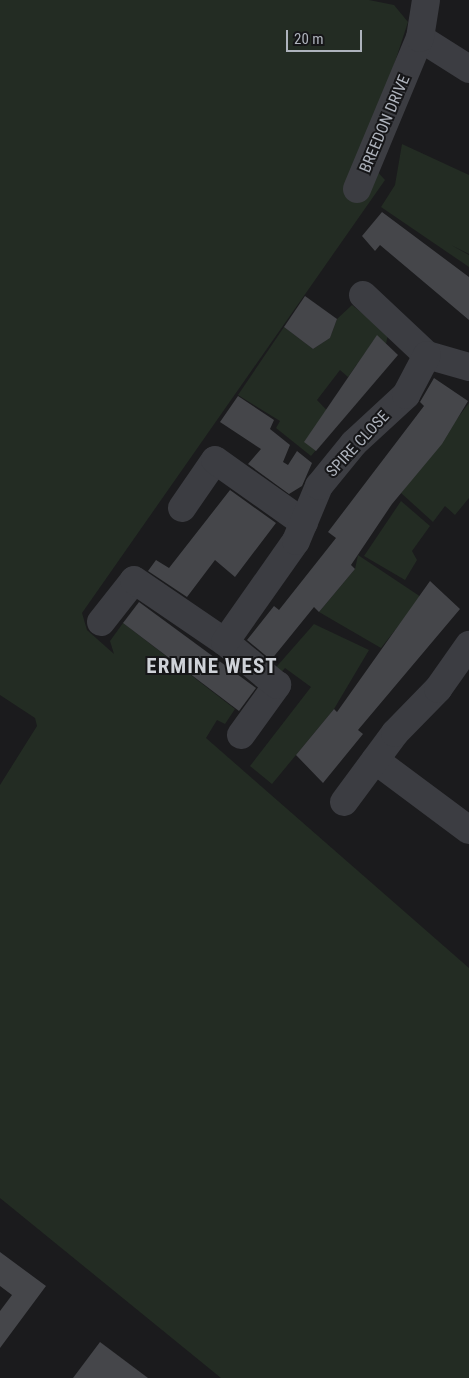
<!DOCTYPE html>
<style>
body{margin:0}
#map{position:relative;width:469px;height:1378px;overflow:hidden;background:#1b1b1d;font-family:"Roboto Condensed",sans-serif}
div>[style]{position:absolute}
.green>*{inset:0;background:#232c23}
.building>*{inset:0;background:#45464a}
.minor>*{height:28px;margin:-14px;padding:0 14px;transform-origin:14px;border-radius:14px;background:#3c3d42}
span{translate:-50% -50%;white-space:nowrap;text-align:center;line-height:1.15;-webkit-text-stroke:4px #161618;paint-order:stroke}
.street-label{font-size:16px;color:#aeb3bc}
.district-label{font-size:21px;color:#cfd2d8;font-weight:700;letter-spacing:1px}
.scale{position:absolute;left:286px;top:30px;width:76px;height:22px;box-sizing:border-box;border:2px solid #aeb3bc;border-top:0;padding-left:6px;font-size:15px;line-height:18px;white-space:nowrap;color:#aeb3bc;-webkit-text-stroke:4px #161618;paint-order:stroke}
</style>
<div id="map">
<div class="green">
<div style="clip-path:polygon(0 0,369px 0,394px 5px,408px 22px,364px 157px,385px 180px,82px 613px,87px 630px,114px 654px,110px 641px,123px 623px,235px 709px,225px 724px,217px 720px,206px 738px,469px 968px,469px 1378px,221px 1378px,0 1198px,0 785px,37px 726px,35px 718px,0 695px)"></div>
<div style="clip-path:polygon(402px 144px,469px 175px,469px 254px,451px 245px,469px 255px,469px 267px,381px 207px,395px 185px)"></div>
<div style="clip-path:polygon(352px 305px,388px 334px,386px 344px,377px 336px,348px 377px,340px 370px,317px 400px,339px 423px,311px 456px,276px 428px,280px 421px,238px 395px,284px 327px,313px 349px,330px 338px,337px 319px)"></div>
<div style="clip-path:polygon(469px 403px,469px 498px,455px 515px,445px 506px,433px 522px,401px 493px)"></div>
<div style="clip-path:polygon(401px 501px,430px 526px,412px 551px,417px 560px,405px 580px,364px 556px)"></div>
<div style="clip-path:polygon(358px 555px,421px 597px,381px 648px,319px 612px,355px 569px)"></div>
<div style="clip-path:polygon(314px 624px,369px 650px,334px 709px,272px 784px,250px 766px,311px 687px,285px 668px,276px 678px,271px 673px)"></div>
</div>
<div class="building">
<div style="clip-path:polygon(382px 212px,469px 277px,469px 320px,380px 245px,375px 251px,362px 236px)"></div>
<div style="clip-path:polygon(305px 296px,337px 319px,330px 338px,313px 349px,284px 327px)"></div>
<div style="clip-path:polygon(377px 335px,398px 355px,316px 451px,304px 442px)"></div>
<div style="clip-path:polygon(434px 378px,468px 401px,442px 444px,392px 504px,351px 565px,355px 569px,319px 612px,314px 607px,271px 660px,247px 640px,274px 606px,279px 610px,336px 538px,328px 532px,424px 406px,420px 402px)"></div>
<div style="clip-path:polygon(238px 396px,274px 420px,270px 429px,290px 445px,283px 462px,288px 465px,297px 451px,312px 463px,302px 486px,289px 494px,248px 464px,261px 449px,220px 422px)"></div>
<div style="clip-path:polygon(230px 490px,276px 523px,235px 577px,215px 560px,187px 597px,148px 571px,156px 560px,169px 568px)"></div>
<div style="clip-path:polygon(430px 581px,460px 609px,358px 730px,363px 734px,323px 783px,296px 755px,334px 709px,337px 712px)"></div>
<div style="clip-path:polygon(139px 602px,256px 688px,239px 711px,123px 623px)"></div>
<div style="clip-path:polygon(0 1252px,46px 1286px,0 1348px,0 1311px,12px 1295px,0 1286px)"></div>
<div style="clip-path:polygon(100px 1342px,148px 1378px,73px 1378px)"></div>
</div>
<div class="minor">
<div style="left:420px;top:38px;width:58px;rotate:32.3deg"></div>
<div style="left:357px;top:189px;width:164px;rotate:-67.4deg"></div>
<div style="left:420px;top:38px;width:38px;rotate:-81deg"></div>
<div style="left:363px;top:295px;width:88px;rotate:43.2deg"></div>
<div style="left:427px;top:355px;width:44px;rotate:15.9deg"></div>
<div style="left:182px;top:508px;width:58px;rotate:-55.5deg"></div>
<div style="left:215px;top:460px;width:109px;rotate:35.3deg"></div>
<div style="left:101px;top:622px;width:53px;rotate:-51.8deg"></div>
<div style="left:134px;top:580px;width:110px;rotate:34.3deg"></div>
<div style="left:241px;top:735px;width:62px;rotate:-54.2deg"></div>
<div style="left:277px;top:685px;width:67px;rotate:-140.4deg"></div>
<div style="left:225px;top:642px;width:123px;rotate:-54.9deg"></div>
<div style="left:296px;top:541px;width:60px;rotate:-67.3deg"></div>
<div style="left:319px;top:486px;width:55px;rotate:-50.9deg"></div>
<div style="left:354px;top:443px;width:71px;rotate:-42.7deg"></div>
<div style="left:406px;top:395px;width:45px;rotate:-62.3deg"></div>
<div style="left:375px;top:760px;width:117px;rotate:36.7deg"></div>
<div style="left:344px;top:802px;width:86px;rotate:-53.5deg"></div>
<div style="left:395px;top:733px;width:62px;rotate:-45.7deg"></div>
<div style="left:438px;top:689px;width:54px;rotate:-54.8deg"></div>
</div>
<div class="street-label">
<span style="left:385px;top:124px;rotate:-67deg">BREEDON DRIVE</span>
<span style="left:358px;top:444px;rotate:-47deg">SPIRE CLOSE</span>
</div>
<div class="district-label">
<span style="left:212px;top:666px">ERMINE WEST</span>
</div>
<div class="scale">20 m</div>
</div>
